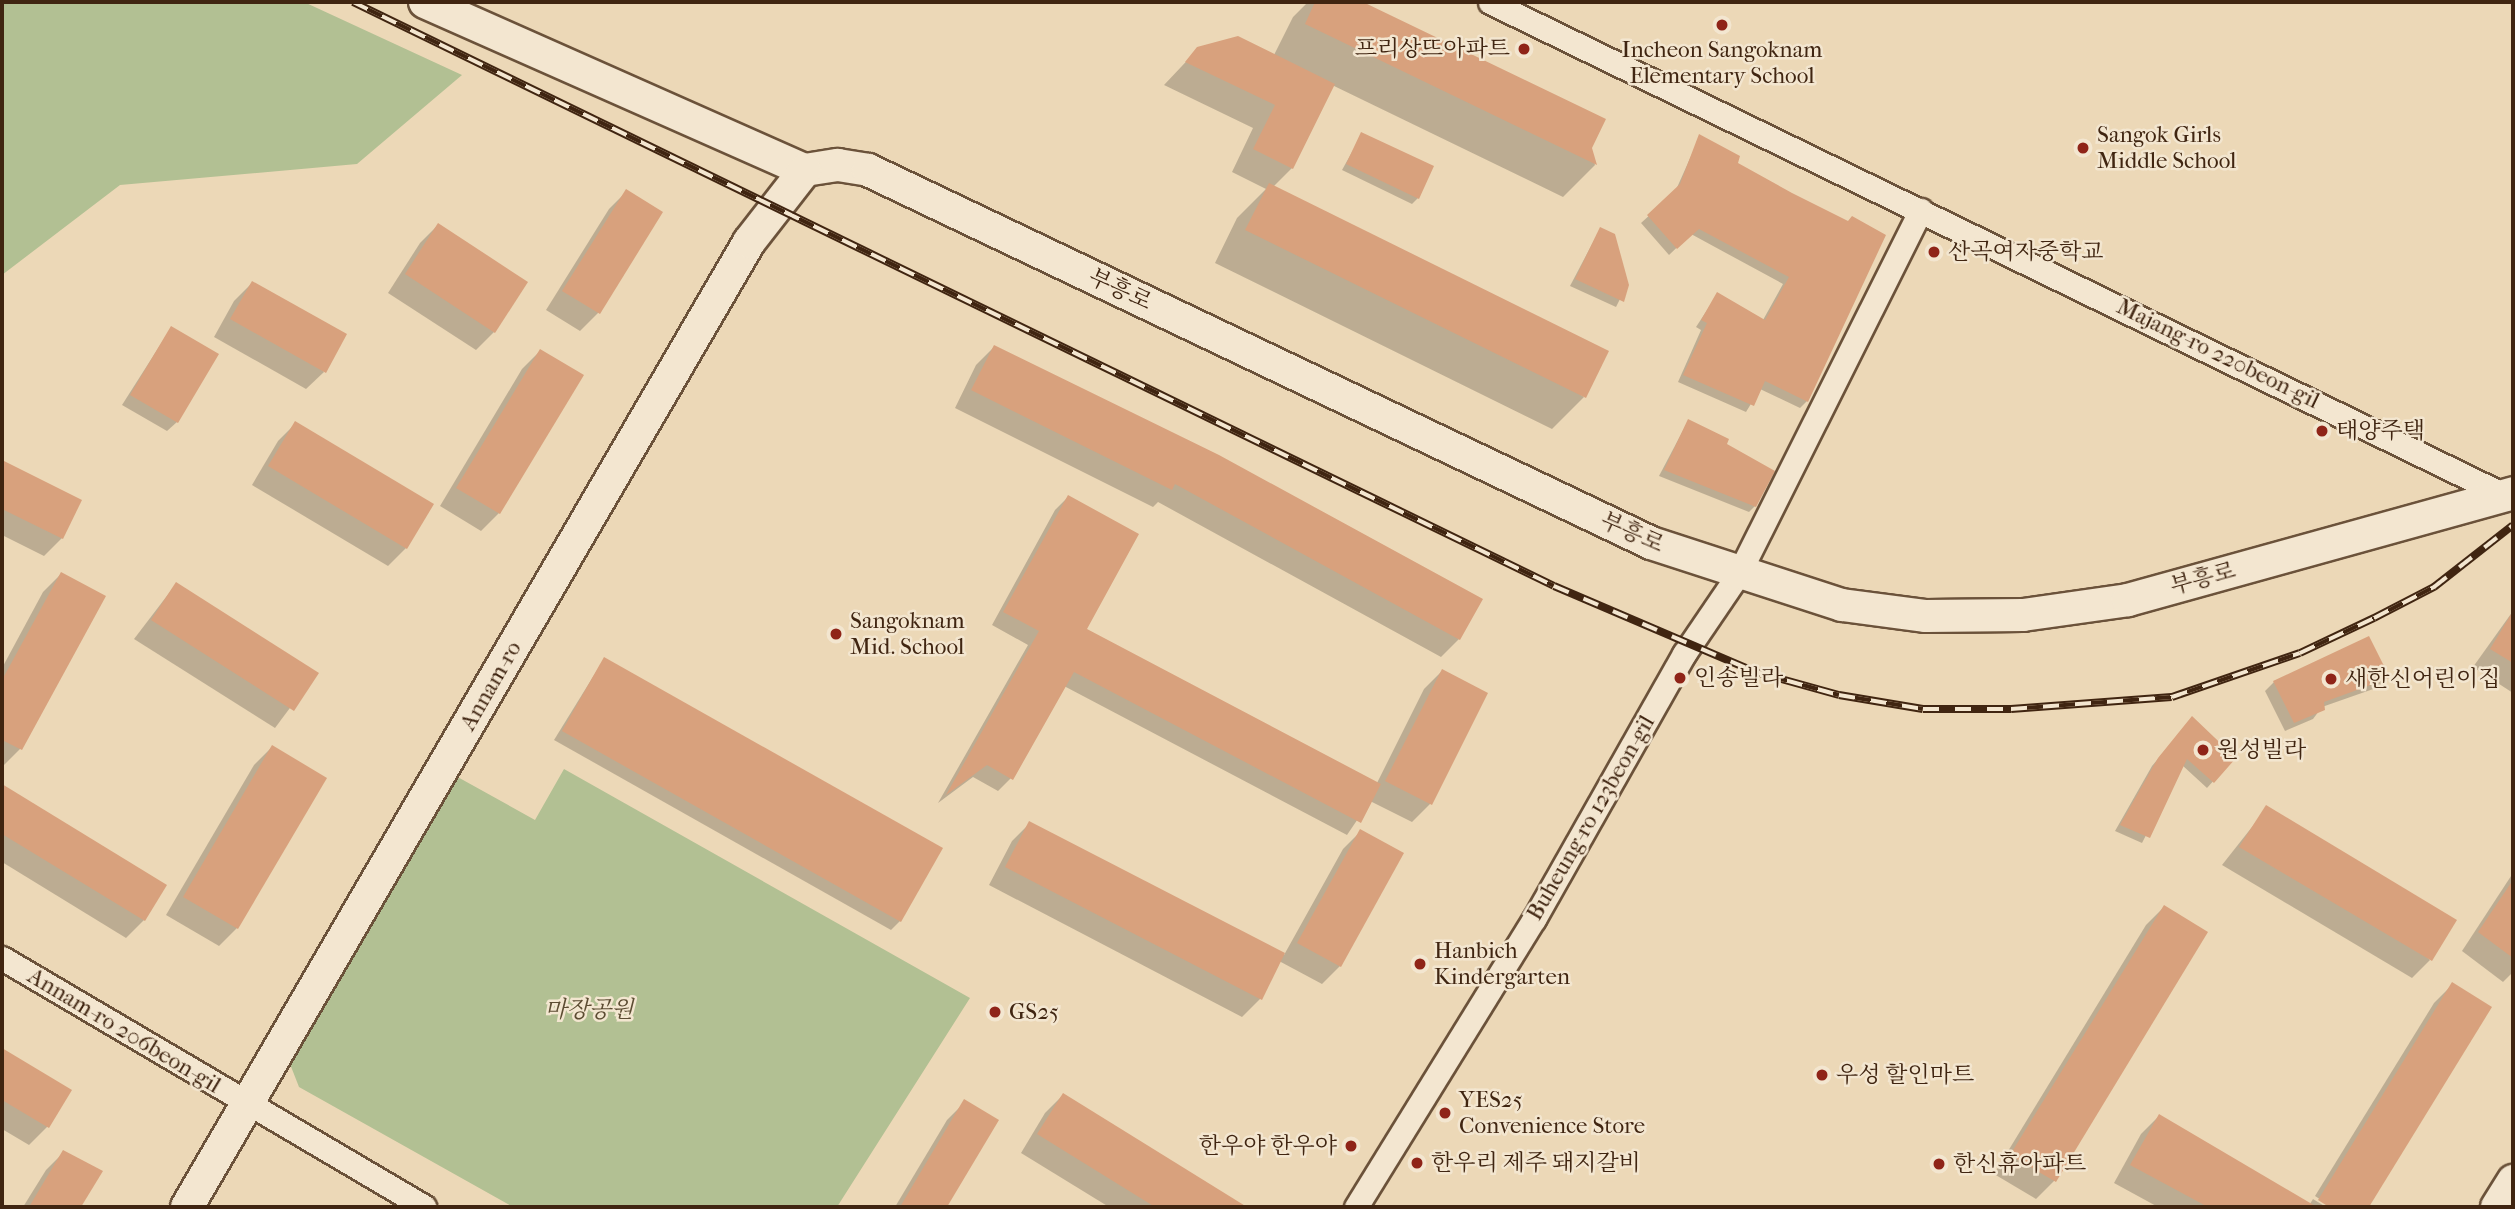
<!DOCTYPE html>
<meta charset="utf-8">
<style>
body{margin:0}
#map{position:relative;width:2515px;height:1209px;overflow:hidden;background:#ecd8b7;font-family:"IM FELL French Canon","Noto Serif KR",serif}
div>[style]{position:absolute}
.green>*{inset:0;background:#b2c093}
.shadow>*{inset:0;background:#0003}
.building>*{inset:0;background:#d8a17d}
.roads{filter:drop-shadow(2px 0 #6b523a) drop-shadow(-2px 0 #6b523a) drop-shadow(0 2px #6b523a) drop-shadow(0 -2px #6b523a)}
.street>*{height:23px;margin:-11.5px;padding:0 11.5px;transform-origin:11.5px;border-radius:11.5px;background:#f3e6d0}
.secondary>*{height:32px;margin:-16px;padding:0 16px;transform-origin:16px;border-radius:16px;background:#f3e6d0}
.rail>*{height:8px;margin-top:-4px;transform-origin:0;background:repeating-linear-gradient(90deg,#f3e6d0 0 16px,#402511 0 32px);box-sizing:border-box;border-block:2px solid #402511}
.dots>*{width:19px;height:19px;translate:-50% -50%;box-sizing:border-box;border:4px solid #f3e6d0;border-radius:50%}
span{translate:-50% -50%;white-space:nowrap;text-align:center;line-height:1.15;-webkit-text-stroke:5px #f3e6d0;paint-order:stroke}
.poi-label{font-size:23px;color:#402511}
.right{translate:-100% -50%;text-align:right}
.left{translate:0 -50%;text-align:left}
.street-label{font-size:23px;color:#402511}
.park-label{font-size:23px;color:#5c4c32;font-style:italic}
.frame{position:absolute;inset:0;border:4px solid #402511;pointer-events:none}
</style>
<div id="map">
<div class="green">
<div style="clip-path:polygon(2px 2px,304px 2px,462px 75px,357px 164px,120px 185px,2px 275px)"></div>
<div style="clip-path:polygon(564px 769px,970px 998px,837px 1207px,513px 1207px,299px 1087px,290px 1064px,454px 775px,535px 820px)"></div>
</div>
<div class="shadow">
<div style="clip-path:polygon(1308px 2px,1359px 2px,1604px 120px,1590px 148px,1595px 165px,1563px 197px,1332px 85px,1292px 168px,1273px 187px,1584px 397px,1552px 429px,1215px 263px,1237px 218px,1266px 189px,1232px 172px,1253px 128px,1164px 85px,1198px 49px,1274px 55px,1293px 17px)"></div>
<div style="clip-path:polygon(1362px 134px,1418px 198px,1412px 204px,1342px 170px)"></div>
<div style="clip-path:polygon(1700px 136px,1736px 163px,1791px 194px,1807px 401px,1800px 408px,1760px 389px,1746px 412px,1678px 382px,1701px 330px,1696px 327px,1717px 295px,1763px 320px,1783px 284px,1691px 234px,1669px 255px,1641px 223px,1675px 192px)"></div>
<div style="clip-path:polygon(627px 191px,661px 213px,598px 313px,580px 331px,546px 310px,609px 209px)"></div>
<div style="clip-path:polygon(438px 225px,494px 332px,476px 350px,388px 293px,420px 243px)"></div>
<div style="clip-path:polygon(1600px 229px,1627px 285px,1616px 307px,1570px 286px)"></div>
<div style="clip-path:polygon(252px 283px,324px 372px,306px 389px,214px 337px,234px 301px)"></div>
<div style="clip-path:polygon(171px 328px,177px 422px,167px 431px,122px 405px)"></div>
<div style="clip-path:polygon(994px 347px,1459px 639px,1441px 657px,1158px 502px,1153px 507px,955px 408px,976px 365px)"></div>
<div style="clip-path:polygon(540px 351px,499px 513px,481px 531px,440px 506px,522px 369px)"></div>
<div style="clip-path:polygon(1688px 421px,1725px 445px,1755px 506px,1749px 512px,1659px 476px)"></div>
<div style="clip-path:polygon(296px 423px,406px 548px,388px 566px,252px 485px,278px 441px)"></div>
<div style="clip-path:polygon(2px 462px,80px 501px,62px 538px,44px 556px,2px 535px)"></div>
<div style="clip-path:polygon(1068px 497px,1084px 630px,1377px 783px,1424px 689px,1442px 671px,1430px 804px,1412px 822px,1370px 801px,1347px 835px,1064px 686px,1011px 778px,998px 791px,973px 777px,938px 803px,1028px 645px,992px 625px,1055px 510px)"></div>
<div style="clip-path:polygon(61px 574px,103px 597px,20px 749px,2px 767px,2px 668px,43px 592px)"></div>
<div style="clip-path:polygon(176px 584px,316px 673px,275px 728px,134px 639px)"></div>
<div style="clip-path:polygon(2513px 611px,2513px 693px,2473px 667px)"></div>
<div style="clip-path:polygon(604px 659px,900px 921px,891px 930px,554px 740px)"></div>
<div style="clip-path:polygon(2388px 678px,2379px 687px,2322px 707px,2313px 719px,2285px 731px,2265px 691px,2274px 682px)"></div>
<div style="clip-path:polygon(2187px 724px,2234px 758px,2207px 788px,2182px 765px,2142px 843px,2115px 831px,2152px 766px)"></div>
<div style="clip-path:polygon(272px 747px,237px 928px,219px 946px,166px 915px,254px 765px)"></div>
<div style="clip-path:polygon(6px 788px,144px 920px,126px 938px,2px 862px,2px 793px)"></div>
<div style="clip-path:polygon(2267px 808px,2430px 960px,2412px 978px,2222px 865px)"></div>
<div style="clip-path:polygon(1030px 823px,1284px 955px,1343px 849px,1361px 831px,1340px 966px,1322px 984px,1279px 961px,1260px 999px,1242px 1017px,989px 885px,1012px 841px)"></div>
<div style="clip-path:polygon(2513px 873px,2513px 972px,2503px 982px,2462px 951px)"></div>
<div style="clip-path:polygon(2164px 907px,2206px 933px,2054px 1181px,2036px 1199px,1994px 1174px,2146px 925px)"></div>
<div style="clip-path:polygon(2452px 985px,2490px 1008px,2367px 1207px,2332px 1207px,2315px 1196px,2434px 1003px)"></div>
<div style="clip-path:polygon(2px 1050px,70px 1091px,47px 1127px,29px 1145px,2px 1129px)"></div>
<div style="clip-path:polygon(1063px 1095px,1244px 1207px,1109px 1207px,1021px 1153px,1045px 1113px)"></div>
<div style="clip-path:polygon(965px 1102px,997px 1121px,945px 1207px,895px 1207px,947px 1120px)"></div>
<div style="clip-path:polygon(2159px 1116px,2297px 1197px,2291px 1207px,2158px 1207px,2114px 1183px,2141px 1134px)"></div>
<div style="clip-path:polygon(64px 1152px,101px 1172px,79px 1207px,23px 1207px,46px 1170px)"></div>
<div style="clip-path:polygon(2313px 1199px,2326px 1207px,2308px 1207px)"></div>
</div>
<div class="building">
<div style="clip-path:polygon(1315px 2px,1363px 2px,1606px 119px,1592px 148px,1597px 165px,1305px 24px)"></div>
<div style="clip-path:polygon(1238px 36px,1335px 84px,1293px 169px,1253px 149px,1275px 105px,1185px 62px,1197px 47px)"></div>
<div style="clip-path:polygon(1361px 132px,1434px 166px,1419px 199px,1346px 164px)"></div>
<div style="clip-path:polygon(1699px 134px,1740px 156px,1738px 163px,1792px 193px,1848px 221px,1852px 216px,1886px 235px,1808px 402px,1765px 381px,1754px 406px,1683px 375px,1707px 323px,1701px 320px,1717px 292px,1765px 320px,1789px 277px,1699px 229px,1677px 249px,1647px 215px,1680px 184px)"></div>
<div style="clip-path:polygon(1269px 183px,1609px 351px,1586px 398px,1245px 230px)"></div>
<div style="clip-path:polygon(626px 189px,663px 212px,600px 314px,562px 291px)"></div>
<div style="clip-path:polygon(438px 223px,528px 282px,495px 333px,405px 274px)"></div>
<div style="clip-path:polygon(1600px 227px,1615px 234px,1629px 285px,1624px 302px,1575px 279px)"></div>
<div style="clip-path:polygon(252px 281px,347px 334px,326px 373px,230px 319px)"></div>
<div style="clip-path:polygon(171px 326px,219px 354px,178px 423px,130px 395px)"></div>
<div style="clip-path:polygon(994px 345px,1219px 455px,1483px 599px,1460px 640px,1175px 484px,1172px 490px,971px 390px)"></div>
<div style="clip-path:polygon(540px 349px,584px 375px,500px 514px,456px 488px)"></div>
<div style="clip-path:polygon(1688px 419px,1729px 439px,1727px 444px,1775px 471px,1756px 507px,1664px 470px)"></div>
<div style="clip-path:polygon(295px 421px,434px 504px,407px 549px,268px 466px)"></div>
<div style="clip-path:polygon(2px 460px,82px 500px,63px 539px,2px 509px)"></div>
<div style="clip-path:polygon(1068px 495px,1139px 534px,1087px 629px,1381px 784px,1361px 823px,1074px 672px,1013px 780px,987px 765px,946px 795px,1039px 631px,1003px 612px)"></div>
<div style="clip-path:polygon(61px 572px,106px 596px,22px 750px,2px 740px,2px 680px)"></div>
<div style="clip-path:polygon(176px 582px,319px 673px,294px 711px,151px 620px)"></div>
<div style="clip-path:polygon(2513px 611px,2513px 663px,2490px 649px)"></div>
<div style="clip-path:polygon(2369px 636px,2390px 678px,2324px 702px,2325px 710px,2294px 723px,2273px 681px)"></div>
<div style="clip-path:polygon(604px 657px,943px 848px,901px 922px,562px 731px)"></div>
<div style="clip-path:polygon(1442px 669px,1488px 693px,1432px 805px,1385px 781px)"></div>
<div style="clip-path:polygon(2192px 716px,2236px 758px,2214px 783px,2187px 759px,2150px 838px,2120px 825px,2158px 758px)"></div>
<div style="clip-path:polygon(272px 745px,327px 778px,238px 929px,183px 897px)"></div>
<div style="clip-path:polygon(2px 784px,167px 885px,145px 921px,2px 834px)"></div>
<div style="clip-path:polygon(2266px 805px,2457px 920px,2432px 961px,2239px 847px)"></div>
<div style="clip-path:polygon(1029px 821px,1285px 953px,1262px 1000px,1005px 867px)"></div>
<div style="clip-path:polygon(1360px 829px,1404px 853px,1341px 967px,1297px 943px)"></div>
<div style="clip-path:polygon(2513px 880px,2513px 958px,2478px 932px)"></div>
<div style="clip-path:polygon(2164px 905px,2208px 932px,2056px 1182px,2010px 1155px)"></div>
<div style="clip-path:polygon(2452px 982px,2492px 1007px,2369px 1207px,2329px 1207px,2318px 1200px)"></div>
<div style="clip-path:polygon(2px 1048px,72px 1090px,49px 1128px,2px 1100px)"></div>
<div style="clip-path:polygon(1063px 1093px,1247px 1207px,1155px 1207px,1037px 1134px)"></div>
<div style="clip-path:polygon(964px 1099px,999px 1120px,947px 1207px,900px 1207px)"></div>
<div style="clip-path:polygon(2159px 1114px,2317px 1207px,2208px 1207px,2130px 1165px)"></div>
<div style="clip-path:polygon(63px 1150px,103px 1171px,81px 1207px,29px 1207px)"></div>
</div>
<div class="roads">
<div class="street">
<div style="left:1490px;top:2px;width:1134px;rotate:25.93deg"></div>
<div style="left:2px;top:958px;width:490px;rotate:30.5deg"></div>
<div style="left:1356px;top:1207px;width:339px;rotate:-58.3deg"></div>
<div style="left:1534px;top:919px;width:305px;rotate:-60.5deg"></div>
<div style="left:1684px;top:654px;width:98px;rotate:-55.8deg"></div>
<div style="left:1739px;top:573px;width:406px;rotate:-63.4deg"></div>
</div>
<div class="secondary">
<div style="left:425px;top:2px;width:415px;rotate:23.9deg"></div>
<div style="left:805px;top:170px;width:33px;rotate:-9deg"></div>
<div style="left:838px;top:165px;width:30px;rotate:9deg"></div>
<div style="left:868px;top:170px;width:867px;rotate:25.47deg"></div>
<div style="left:1651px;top:543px;width:201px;rotate:18deg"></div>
<div style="left:1842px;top:605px;width:85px;rotate:7.5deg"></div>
<div style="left:1926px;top:616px;width:97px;rotate:-0.6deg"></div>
<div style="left:2023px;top:615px;width:106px;rotate:-8.1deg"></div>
<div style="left:2128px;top:600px;width:400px;rotate:-15.5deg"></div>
<div style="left:187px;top:1207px;width:1117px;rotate:-59.78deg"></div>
<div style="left:749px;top:242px;width:91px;rotate:-52.1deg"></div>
<div style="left:2497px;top:1207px;width:31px;rotate:-58deg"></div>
</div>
</div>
<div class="rail">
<div style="left:353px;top:2px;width:1335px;rotate:25.93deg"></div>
<div style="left:1554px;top:586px;width:220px;rotate:23.1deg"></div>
<div style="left:1756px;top:672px;width:86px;rotate:15.5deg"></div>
<div style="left:1839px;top:695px;width:85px;rotate:9.5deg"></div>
<div style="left:1923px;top:709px;width:88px"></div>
<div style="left:2011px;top:709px;width:161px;rotate:-4.3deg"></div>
<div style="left:2172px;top:697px;width:135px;rotate:-19deg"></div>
<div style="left:2300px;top:653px;width:82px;rotate:-25.3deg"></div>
<div style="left:2374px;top:618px;width:68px;rotate:-27.3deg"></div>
<div style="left:2434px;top:587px;width:100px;rotate:-38.1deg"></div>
</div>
<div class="dots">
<div style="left:1722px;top:25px;background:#8f2418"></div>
<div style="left:1524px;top:49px;background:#8f2418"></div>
<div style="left:2083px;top:148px;background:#8f2418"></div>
<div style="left:1934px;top:252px;background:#8f2418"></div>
<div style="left:2322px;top:431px;background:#8f2418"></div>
<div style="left:836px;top:634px;background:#8f2418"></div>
<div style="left:1680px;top:678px;background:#8f2418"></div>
<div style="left:2331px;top:679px;background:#8f2418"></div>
<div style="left:2203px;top:750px;background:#8f2418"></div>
<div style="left:1420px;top:964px;background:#8f2418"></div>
<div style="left:995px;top:1012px;background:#8f2418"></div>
<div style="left:1822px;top:1075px;background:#8f2418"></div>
<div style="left:1445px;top:1113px;background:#8f2418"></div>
<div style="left:1351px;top:1146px;background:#8f2418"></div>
<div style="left:1417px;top:1163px;background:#8f2418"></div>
<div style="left:1939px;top:1164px;background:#8f2418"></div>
</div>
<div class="poi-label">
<span class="right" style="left:1510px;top:49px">프리상뜨아파트</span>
<span style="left:1722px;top:63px">Incheon Sangoknam<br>Elementary School</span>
<span class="left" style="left:2097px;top:148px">Sangok Girls<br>Middle School</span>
<span class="left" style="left:1948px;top:252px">산곡여자중학교</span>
<span class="left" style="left:2336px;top:431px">태양주택</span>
<span class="left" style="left:850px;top:634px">Sangoknam<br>Mid. School</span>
<span class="left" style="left:1694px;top:678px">인송빌라</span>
<span class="left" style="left:2345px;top:679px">새한신어린이집</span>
<span class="left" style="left:2217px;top:750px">원성빌라</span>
<span class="left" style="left:1434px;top:964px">Hanbich<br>Kindergarten</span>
<span class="left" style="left:1009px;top:1012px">GS25</span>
<span class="left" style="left:1836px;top:1075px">우성 할인마트</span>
<span class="left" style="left:1459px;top:1113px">YES25<br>Convenience Store</span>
<span class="right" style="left:1337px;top:1146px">한우야 한우야</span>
<span class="left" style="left:1431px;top:1163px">한우리 제주 돼지갈비</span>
<span class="left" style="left:1953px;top:1164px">한신휴아파트</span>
</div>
<div class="street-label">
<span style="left:1120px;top:290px;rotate:25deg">부흥로</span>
<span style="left:2218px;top:354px;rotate:26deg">Majang-ro 220beon-gil</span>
<span style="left:1632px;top:533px;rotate:24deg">부흥로</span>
<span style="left:2203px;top:579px;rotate:-15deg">부흥로</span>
<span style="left:491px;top:686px;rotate:-60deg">Annam-ro</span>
<span style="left:1591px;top:818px;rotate:-60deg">Buheung-ro 123beon-gil</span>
<span style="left:124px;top:1031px;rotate:31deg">Annam-ro 206beon-gil</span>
</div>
<div class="park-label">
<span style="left:589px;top:1010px">마장공원</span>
</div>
<div class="frame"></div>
</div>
